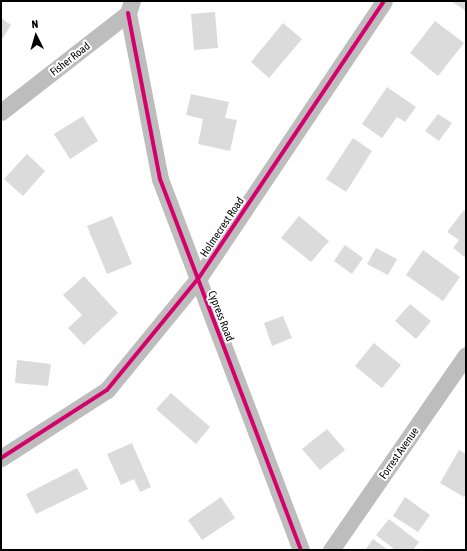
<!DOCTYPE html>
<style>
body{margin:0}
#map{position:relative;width:467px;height:551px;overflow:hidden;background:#fff;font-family:"Asap Condensed",sans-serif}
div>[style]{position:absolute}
.building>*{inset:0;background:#dbdbdb}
.street>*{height:17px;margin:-8.5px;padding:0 8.5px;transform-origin:8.5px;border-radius:8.5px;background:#bdbdbd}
.cycleway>*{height:4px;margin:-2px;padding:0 2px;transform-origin:2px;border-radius:2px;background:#d6006c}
span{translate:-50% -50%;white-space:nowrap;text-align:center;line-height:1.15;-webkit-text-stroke:4px #fff;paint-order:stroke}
.street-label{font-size:11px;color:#000}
.frame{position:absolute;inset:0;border:2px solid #000;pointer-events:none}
.north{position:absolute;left:16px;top:16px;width:40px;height:40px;-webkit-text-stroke:3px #fff;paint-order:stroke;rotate:355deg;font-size:11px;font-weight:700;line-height:16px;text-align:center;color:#000}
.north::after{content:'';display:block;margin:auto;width:14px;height:18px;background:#000;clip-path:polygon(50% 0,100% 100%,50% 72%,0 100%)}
</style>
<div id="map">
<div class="building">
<div style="clip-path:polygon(451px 1px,466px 1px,466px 11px)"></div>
<div style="clip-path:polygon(215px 12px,218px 48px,194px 50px,191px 14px)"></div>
<div style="clip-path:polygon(1px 18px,11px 25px,1px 41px)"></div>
<div style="clip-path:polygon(435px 21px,464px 43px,438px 76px,410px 53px)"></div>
<div style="clip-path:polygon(283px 23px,302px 39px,269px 78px,251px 62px)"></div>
<div style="clip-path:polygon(387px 87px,416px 107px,405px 122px,397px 117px,382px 138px,362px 124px)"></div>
<div style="clip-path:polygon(191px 94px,229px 102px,225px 118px,237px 120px,230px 151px,198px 144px,203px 119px,186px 115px)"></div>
<div style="clip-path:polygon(438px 114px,452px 123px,439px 141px,425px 131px)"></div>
<div style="clip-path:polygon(83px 116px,98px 141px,70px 159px,54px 134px)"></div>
<div style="clip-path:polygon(353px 138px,372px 151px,346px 192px,326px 179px)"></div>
<div style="clip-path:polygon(27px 154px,45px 171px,23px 196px,4px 179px)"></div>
<div style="clip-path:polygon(464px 210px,466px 212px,466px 258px,453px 248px,459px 240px,447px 232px)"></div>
<div style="clip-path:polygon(112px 216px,132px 264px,107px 274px,87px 226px)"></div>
<div style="clip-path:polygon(299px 216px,329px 241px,311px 262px,281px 238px)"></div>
<div style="clip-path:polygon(345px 245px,363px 258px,352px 274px,334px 261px)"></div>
<div style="clip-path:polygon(376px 248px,397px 259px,388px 275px,367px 264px)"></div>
<div style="clip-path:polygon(423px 250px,460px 277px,443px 301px,406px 275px)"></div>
<div style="clip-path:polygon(84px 276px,118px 313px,84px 345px,68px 328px,82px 315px,63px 295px)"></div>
<div style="clip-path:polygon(410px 304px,431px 321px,416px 339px,395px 321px)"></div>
<div style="clip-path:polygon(283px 316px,292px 338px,272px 346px,264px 323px)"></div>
<div style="clip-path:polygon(374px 343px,401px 365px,382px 388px,355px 366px)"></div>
<div style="clip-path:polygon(17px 360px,51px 364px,48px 386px,15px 383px)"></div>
<div style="clip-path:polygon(171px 393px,210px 427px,196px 444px,156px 409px)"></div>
<div style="clip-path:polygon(327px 429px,345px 450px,320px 470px,302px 449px)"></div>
<div style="clip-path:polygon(132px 443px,151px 487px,140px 492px,134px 479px,121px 485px,107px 454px)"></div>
<div style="clip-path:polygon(459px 450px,466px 454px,466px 493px,464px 497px,440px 483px)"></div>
<div style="clip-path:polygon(77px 468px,88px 489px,36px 514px,26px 494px)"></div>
<div style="clip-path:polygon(221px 497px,235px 518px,202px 540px,188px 520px)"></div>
<div style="clip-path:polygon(405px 497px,430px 515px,418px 532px,393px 516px)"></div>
<div style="clip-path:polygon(389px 519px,419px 542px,413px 550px,395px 550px,376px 535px)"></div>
<div style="clip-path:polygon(373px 539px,388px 550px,365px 550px)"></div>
</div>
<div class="street">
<div style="left:128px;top:13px;width:169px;rotate:79.1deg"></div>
<div style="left:160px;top:179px;width:397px;rotate:69.2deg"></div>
<div style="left:1px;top:112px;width:161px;rotate:-37.9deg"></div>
<div style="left:128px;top:13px;width:13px;rotate:-72deg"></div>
<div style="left:1px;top:458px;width:126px;rotate:-32.7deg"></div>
<div style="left:107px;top:390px;width:144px;rotate:-50.7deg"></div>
<div style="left:198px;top:279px;width:334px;rotate:-56.2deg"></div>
<div style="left:331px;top:550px;width:237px;rotate:-55.3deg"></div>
</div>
<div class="cycleway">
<div style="left:128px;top:13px;width:169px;rotate:79.1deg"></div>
<div style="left:160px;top:179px;width:397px;rotate:69.2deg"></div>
<div style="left:1px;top:458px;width:126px;rotate:-32.7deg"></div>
<div style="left:107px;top:390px;width:144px;rotate:-50.7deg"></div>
<div style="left:198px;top:279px;width:334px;rotate:-56.2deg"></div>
</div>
<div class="street-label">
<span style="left:70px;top:59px;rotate:-38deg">Fisher Road</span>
<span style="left:222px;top:227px;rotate:-56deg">Holmecrest Road</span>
<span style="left:221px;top:316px;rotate:69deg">Cypress Road</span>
<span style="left:399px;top:453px;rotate:-55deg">Forrest Avenue</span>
</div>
<div class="frame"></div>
<div class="north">N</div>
</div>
